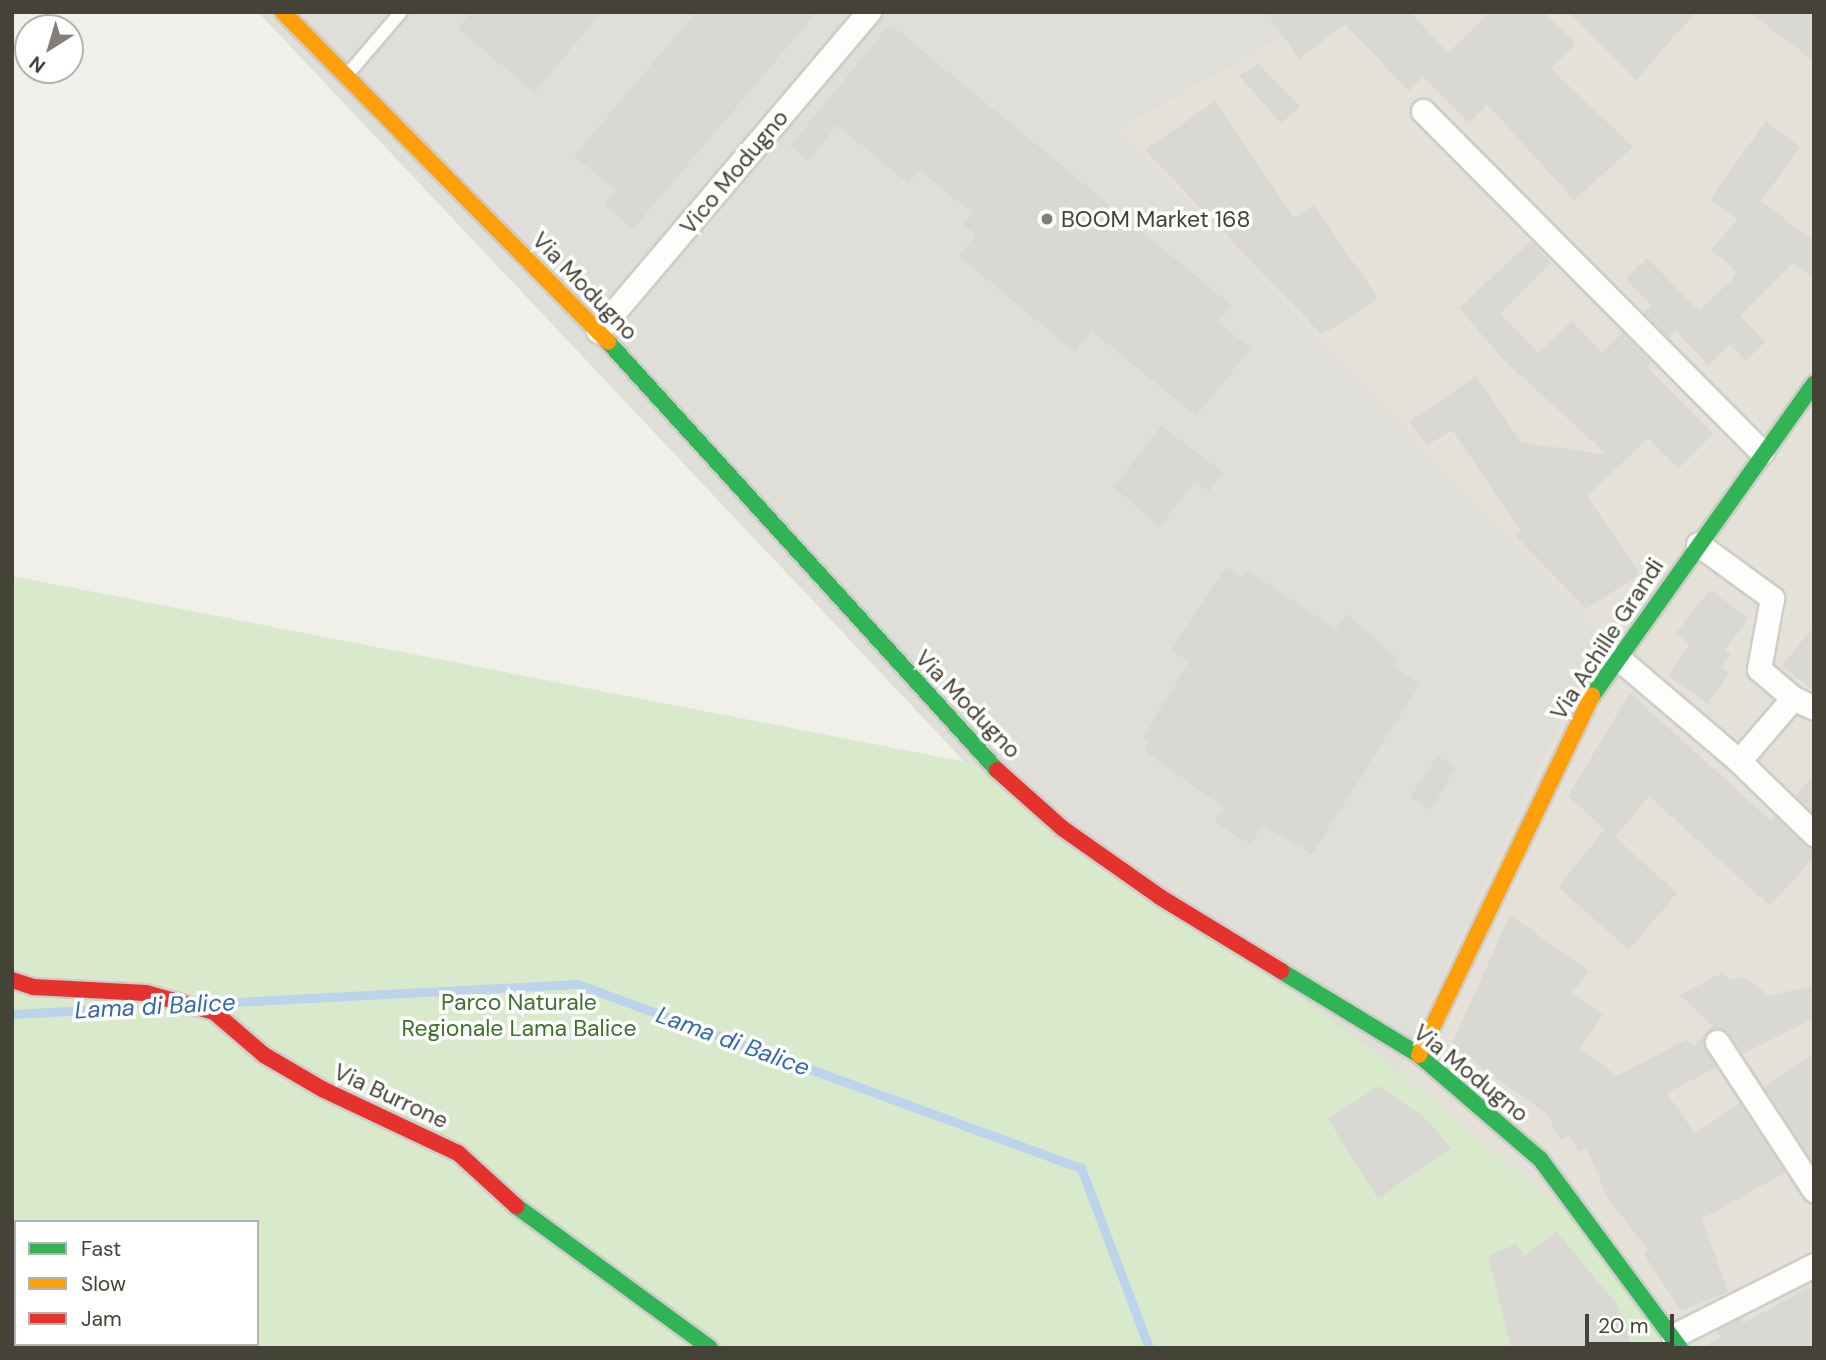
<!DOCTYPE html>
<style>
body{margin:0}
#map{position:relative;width:1826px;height:1360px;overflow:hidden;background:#f0efea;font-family:"DM Sans",sans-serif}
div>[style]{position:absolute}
.residential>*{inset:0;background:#e3e1d8}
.industrial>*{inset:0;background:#e0ded8}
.green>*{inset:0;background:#d9e9cc}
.stream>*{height:9px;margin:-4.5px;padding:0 4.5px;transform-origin:4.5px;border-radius:4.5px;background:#bdd2eb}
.building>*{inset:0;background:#d9d8d3}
.roads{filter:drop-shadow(2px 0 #cecdc8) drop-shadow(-2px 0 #cecdc8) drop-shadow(0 2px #cecdc8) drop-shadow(0 -2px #cecdc8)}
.lane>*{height:12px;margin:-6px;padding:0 6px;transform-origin:6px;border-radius:6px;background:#fdfdfc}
.street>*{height:23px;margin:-11.5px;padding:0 11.5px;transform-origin:11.5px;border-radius:11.5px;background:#fdfdfc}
.fast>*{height:16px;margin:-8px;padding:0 8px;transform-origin:8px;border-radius:8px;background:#30b455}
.slow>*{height:16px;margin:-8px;padding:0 8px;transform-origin:8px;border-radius:8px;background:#ff9f0a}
.jam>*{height:16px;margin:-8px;padding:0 8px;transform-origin:8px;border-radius:8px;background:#e5322d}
.dots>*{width:19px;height:19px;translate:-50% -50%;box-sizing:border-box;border:4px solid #fff;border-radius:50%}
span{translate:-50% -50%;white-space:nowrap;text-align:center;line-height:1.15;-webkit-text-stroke:7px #fff;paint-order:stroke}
.street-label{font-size:23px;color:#454237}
.poi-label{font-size:23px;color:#454237}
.left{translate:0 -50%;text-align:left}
.park-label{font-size:23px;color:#3e732e}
.water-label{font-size:24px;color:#3769aa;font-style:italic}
.frame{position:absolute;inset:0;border:14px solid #454237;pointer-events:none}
.legend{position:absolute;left:14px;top:1220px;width:245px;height:126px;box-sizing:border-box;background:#fff;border:2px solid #b5b3af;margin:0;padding:9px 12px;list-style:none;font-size:21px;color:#454237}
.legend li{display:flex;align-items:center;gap:14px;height:35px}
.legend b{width:35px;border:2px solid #b5b3af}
.north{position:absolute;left:14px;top:14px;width:70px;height:70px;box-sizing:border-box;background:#fff;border:2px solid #b5b3af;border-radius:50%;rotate:217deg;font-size:19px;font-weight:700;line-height:28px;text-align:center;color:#454237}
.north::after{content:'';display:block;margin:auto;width:24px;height:32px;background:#817f76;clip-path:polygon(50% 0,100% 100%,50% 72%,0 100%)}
.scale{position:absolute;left:1585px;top:1314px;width:89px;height:32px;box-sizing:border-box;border:4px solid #454237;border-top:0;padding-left:9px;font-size:21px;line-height:24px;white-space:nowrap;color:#454237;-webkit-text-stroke:5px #fff;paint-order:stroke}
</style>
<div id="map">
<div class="residential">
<div style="clip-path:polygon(1326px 12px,1814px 12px,1814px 1348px,1503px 1348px,1407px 1261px,1118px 128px)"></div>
</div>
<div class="industrial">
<div style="clip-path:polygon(258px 12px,1326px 12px,1118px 129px,1604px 638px,1569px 702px,1398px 1072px,1009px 809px)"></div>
</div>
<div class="green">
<div style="clip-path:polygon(evenodd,12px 576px,971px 763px,1372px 1050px,1619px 1257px,1670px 1348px,12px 1348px,12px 576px,16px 1222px,257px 1222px,257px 1344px,16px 1344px,16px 1222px)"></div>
</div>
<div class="stream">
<div style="left:216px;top:1003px;width:361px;rotate:-3deg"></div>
<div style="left:577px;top:984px;width:537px;rotate:20.06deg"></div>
<div style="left:1081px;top:1168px;width:192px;rotate:69.3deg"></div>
<div style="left:12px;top:1014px;width:113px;rotate:-3deg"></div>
</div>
<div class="building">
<div style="clip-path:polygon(471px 12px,602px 12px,534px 93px,458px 28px)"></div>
<div style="clip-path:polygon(696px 12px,817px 12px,633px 229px,604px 204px,617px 191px,574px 156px)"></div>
<div style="clip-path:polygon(1266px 12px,1410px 12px,1448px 53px,1490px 12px,1543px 12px,1576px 43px,1551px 69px,1633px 147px,1574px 200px,1488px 105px,1469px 123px,1423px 76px,1409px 91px,1345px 24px,1299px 59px)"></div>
<div style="clip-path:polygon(1568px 12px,1696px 12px,1636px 80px)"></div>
<div style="clip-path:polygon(1749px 12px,1814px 12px,1814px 61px)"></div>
<div style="clip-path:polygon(890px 24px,1232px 306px,1218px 322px,1251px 349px,1196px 416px,1092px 331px,1075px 352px,959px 256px,976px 235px,963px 224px,972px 213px,920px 170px,909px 184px,837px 125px,808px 161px,790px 146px)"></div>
<div style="clip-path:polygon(1258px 64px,1300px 107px,1281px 123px,1239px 76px)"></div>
<div style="clip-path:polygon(1215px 101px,1294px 218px,1314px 205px,1378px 298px,1338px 326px,1321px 334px,1145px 150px)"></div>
<div style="clip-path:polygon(1766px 121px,1800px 147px,1761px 201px,1814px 241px,1814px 278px,1794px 263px,1740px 315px,1765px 342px,1746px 361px,1730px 344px,1708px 365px,1675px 330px,1669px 339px,1643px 313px,1651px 305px,1626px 279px,1647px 258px,1699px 311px,1734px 278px,1736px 271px,1711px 249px,1738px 220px,1710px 199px)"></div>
<div style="clip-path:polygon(1531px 241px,1551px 263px,1500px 313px,1538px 353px,1572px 321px,1602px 353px,1623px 332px,1652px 361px,1647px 367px,1713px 434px,1678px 469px,1648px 438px,1587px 496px,1640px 574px,1586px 609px,1515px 535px,1521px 531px,1452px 430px,1428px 445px,1409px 422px,1476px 376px,1521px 442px,1607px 455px,1502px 358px,1459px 308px)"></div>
<div style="clip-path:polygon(1161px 426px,1223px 472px,1209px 492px,1195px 481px,1160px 527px,1114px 487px)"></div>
<div style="clip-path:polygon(1226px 567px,1242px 578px,1247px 570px,1336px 629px,1346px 614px,1399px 660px,1394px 667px,1420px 684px,1312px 854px,1262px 825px,1251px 845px,1215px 822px,1224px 808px,1144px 750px,1149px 741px,1143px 737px,1189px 662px,1171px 650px)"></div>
<div style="clip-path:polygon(1710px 590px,1749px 618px,1725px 650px,1731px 654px,1720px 667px,1730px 673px,1707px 704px,1668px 675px,1690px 645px,1676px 633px)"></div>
<div style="clip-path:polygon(1814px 626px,1814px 691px,1782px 666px)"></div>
<div style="clip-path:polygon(1630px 693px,1771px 821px,1776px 816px,1814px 848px,1814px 857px,1770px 906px,1649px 796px,1615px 837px,1677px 893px,1629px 950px,1558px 887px,1605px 829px,1568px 796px)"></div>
<div style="clip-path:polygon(1437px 756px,1456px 767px,1431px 810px,1410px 797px)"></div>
<div style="clip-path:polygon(1814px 775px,1814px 814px,1795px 796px)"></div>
<div style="clip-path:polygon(1510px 915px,1589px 971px,1572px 993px,1603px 1015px,1580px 1048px,1617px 1076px,1686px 1040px,1694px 1046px,1709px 1029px,1713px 1026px,1680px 995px,1722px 973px,1730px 980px,1744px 976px,1769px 996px,1814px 985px,1814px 1018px,1742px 1054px,1724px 1030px,1710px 1030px,1703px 1043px,1717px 1067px,1667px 1093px,1695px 1134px,1740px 1103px,1786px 1172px,1702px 1219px,1728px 1292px,1681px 1311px,1644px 1254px,1648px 1250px,1606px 1195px,1587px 1148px,1579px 1152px,1569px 1136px,1560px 1140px,1547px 1114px,1451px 1046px)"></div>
<div style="clip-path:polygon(1814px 1053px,1814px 1156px,1810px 1159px,1764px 1087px)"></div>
<div style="clip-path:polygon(1379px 1086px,1425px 1118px,1451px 1148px,1378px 1199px,1328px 1119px)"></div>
<div style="clip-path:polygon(1556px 1231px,1619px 1307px,1632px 1348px,1511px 1348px,1488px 1256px,1516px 1244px,1525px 1256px)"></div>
<div style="clip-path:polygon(1814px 1285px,1814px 1348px,1702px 1348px,1720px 1337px,1716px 1330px,1740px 1318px,1743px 1323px)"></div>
</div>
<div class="roads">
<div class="lane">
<div style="left:347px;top:75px;width:83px;rotate:-49.4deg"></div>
</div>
<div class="street">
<div style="left:1423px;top:111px;width:481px;rotate:45.2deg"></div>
<div style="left:598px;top:331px;width:419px;rotate:-49.7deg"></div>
<div style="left:1698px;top:544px;width:92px;rotate:36.1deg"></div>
<div style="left:1772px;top:598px;width:72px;rotate:100.4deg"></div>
<div style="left:1759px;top:669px;width:45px;rotate:40.5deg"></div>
<div style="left:1618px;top:658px;width:159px;rotate:40.4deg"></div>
<div style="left:1739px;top:761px;width:105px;rotate:44.2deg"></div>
<div style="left:1739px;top:761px;width:83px;rotate:-49.4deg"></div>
<div style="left:1793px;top:698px;width:23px;rotate:25deg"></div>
<div style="left:1717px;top:1042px;width:177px;rotate:56.8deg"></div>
<div style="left:1673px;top:1336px;width:158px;rotate:-26.7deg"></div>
</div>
<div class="fast">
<div style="left:608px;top:342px;width:578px;rotate:47.73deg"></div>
<div style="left:1592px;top:696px;width:383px;rotate:-54.6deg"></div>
<div style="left:1281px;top:971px;width:162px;rotate:31.3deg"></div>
<div style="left:1419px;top:1055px;width:160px;rotate:40.7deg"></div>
<div style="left:1540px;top:1159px;width:235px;rotate:53.5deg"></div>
<div style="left:516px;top:1206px;width:240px;rotate:36.2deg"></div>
</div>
<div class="slow">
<div style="left:283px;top:12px;width:463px;rotate:45.4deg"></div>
<div style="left:1419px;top:1055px;width:399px;rotate:-64.3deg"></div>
</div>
<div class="jam">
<div style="left:997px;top:770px;width:87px;rotate:41.7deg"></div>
<div style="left:1062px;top:828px;width:120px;rotate:35.1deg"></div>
<div style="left:1160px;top:897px;width:142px;rotate:31.4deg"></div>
<div style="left:12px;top:980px;width:23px;rotate:18deg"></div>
<div style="left:34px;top:987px;width:112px;rotate:3.1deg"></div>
<div style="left:146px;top:993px;width:71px;rotate:15.6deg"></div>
<div style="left:214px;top:1012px;width:66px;rotate:40.7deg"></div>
<div style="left:264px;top:1055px;width:69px;rotate:30.3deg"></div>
<div style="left:324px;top:1090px;width:148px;rotate:25.2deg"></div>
<div style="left:458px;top:1153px;width:79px;rotate:42.4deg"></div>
</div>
</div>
<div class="dots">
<div style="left:1047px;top:219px;background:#817f76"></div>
</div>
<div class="street-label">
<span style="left:734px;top:172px;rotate:-50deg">Vico Modugno</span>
<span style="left:585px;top:286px;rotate:46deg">Via Modugno</span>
<span style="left:1607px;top:639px;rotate:-57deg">Via Achille Grandi</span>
<span style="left:968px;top:704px;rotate:46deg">Via Modugno</span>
<span style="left:1471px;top:1073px;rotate:39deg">Via Modugno</span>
<span style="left:391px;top:1096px;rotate:25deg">Via Burrone</span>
</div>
<div class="poi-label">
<span class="left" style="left:1061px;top:219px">BOOM Market 168</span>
</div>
<div class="park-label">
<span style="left:519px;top:1015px">Parco Naturale<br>Regionale Lama Balice</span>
</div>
<div class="water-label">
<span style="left:155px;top:1006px;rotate:-3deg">Lama di Balice</span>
<span style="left:733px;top:1041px;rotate:20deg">Lama di Balice</span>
</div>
<div class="frame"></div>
<ul class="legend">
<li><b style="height:9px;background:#30b455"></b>Fast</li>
<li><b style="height:9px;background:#ff9f0a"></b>Slow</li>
<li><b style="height:9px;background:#e5322d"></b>Jam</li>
</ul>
<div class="north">N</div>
<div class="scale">20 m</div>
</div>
